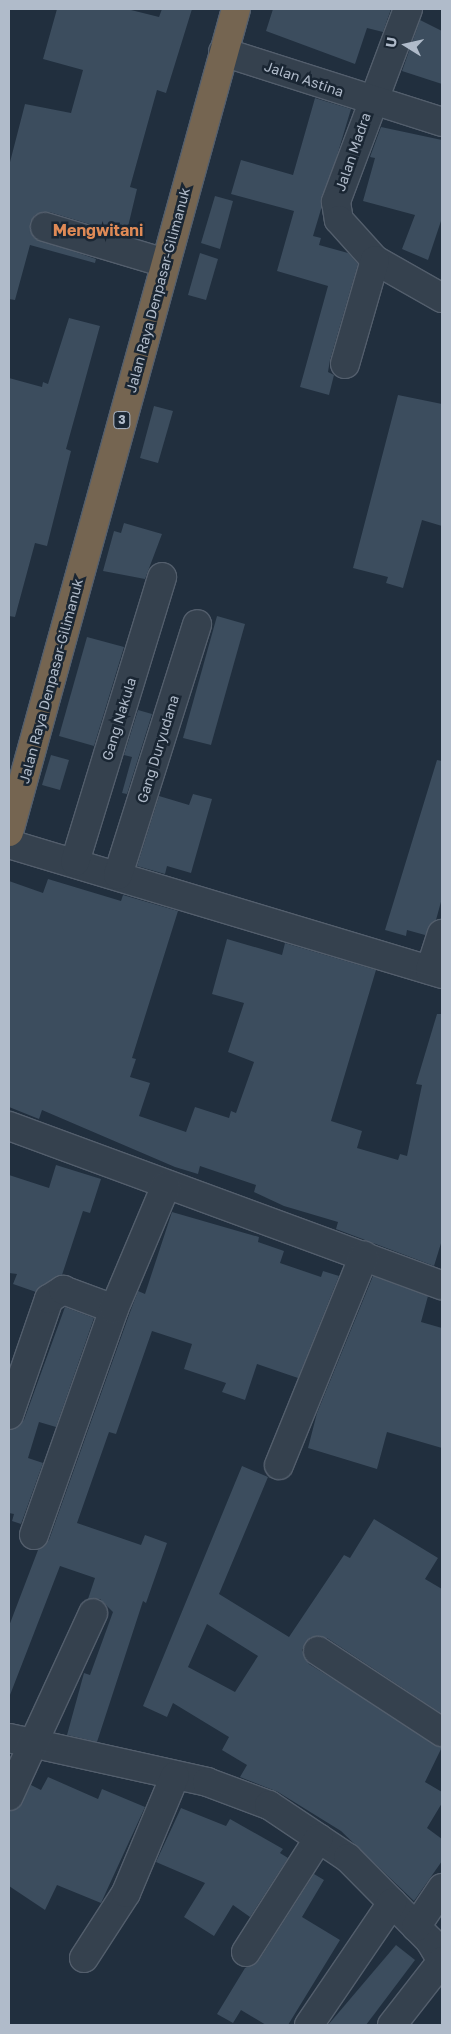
<!DOCTYPE html>
<style>
body{margin:0}
#map{position:relative;width:451px;height:2034px;overflow:hidden;background:#212f3e;font-family:"Golos Text",sans-serif}
div>[style]{position:absolute}
.building>*{inset:0;background:#3c4d5e}
.roads{filter:drop-shadow(1px 0 #535e6c) drop-shadow(-1px 0 #535e6c) drop-shadow(0 1px #535e6c) drop-shadow(0 -1px #535e6c)}
.minor>*{height:28px;margin:-14px;padding:0 14px;transform-origin:14px;border-radius:14px;background:#35414e}
.highway>*{height:28px;margin:-14px;padding:0 14px;transform-origin:14px;border-radius:14px;background:#756551}
span{translate:-50% -50%;white-space:nowrap;text-align:center;line-height:1.15;-webkit-text-stroke:5px #1a2633;paint-order:stroke}
.shield-label span{padding:1px 4px;background:#1a2633;border:1px solid;border-radius:4px;-webkit-text-stroke-width:0}
.shield-label{font-size:12px;color:#b0bbca;font-weight:700}
.street-label{font-size:14px;color:#b0bbca}
.quarter-label{font-size:16px;color:#df8a56;font-weight:700}
.frame{position:absolute;inset:0;border:10px solid #b0bbca;pointer-events:none}
.north{position:absolute;left:381px;top:20px;width:50px;height:50px;-webkit-text-stroke:4px #1a2633;paint-order:stroke;rotate:280deg;font-size:14px;font-weight:700;line-height:20px;text-align:center;color:#b0bbca}
.north::after{content:'';display:block;margin:auto;width:18px;height:22px;background:#b0bbca;clip-path:polygon(50% 0,100% 100%,50% 72%,0 100%)}
</style>
<div id="map">
<div class="building">
<div style="clip-path:polygon(57px 9px,127px 9px,159px 17px,162px 9px,192px 9px,166px 93px,157px 90px,130px 187px,137px 189px,126px 235px,49px 212px,35px 215px,30px 223px,34px 238px,96px 259px,95px 263px,30px 245px,15px 300px,9px 299px,9px 166px,25px 104px,71px 113px,83px 70px,43px 59px)"></div>
<div style="clip-path:polygon(273px 9px,391px 9px,383px 32px,367px 28px,355px 64px,266px 31px)"></div>
<div style="clip-path:polygon(420px 20px,442px 31px,442px 84px,402px 71px)"></div>
<div style="clip-path:polygon(315px 98px,351px 109px,313px 236px,321px 238px,319px 245px,348px 253px,358px 264px,330px 360px,328px 372px,334px 375px,329px 395px,300px 387px,328px 286px,277px 271px,294px 211px,231px 194px,241px 160px,293px 175px)"></div>
<div style="clip-path:polygon(381px 127px,442px 140px,442px 218px,428px 260px,402px 249px,415px 215px,363px 201px,375px 158px,370px 157px)"></div>
<div style="clip-path:polygon(215px 196px,233px 201px,220px 249px,201px 243px)"></div>
<div style="clip-path:polygon(200px 253px,218px 259px,206px 300px,188px 295px)"></div>
<div style="clip-path:polygon(69px 318px,100px 326px,66px 449px,71px 451px,47px 546px,35px 543px,15px 617px,9px 616px,9px 378px,42px 387px,43px 382px,48px 384px)"></div>
<div style="clip-path:polygon(398px 395px,442px 404px,442px 526px,422px 520px,403px 588px,386px 583px,388px 577px,353px 568px)"></div>
<div style="clip-path:polygon(154px 406px,173px 411px,158px 463px,140px 458px)"></div>
<div style="clip-path:polygon(124px 523px,162px 534px,145px 579px,103px 571px,114px 531px,121px 533px)"></div>
<div style="clip-path:polygon(217px 616px,245px 624px,211px 745px,183px 738px)"></div>
<div style="clip-path:polygon(87px 637px,124px 647px,94px 746px,59px 736px)"></div>
<div style="clip-path:polygon(138px 710px,152px 714px,127px 794px,122px 793px,132px 757px,124px 755px)"></div>
<div style="clip-path:polygon(51px 755px,69px 760px,60px 790px,42px 785px)"></div>
<div style="clip-path:polygon(437px 760px,442px 761px,442px 898px,436px 920px,425px 935px,407px 930px,406px 936px,385px 930px)"></div>
<div style="clip-path:polygon(193px 794px,212px 799px,191px 873px,167px 866px,165px 874px,137px 866px,159px 796px,189px 805px)"></div>
<div style="clip-path:polygon(48px 879px,121px 901px,123px 895px,178px 911px,132px 1058px,136px 1059px,130px 1077px,150px 1083px,139px 1116px,186px 1132px,195px 1107px,229px 1118px,231px 1111px,236px 1113px,254px 1062px,228px 1052px,244px 1003px,212px 994px,227px 939px,282px 955px,285px 943px,376px 970px,331px 1121px,362px 1131px,357px 1148px,398px 1160px,400px 1154px,407px 1156px,422px 1085px,416px 1084px,437px 1014px,442px 1014px,442px 1240px,434px 1266px,336px 1229px,338px 1222px,284px 1206px,254px 1192px,256px 1185px,200px 1166px,198px 1174px,175px 1167px,42px 1110px,39px 1119px,9px 1107px,9px 881px,43px 893px)"></div>
<div style="clip-path:polygon(56px 1165px,101px 1179px,90px 1213px,83px 1211px,62px 1275px,36px 1292px,13px 1284px,17px 1274px,9px 1273px,9px 1175px,49px 1188px)"></div>
<div style="clip-path:polygon(172px 1212px,259px 1237px,258px 1242px,284px 1251px,280px 1263px,321px 1277px,323px 1271px,339px 1276px,298px 1378px,257px 1364px,245px 1400px,222px 1392px,226px 1383px,184px 1369px,192px 1344px,152px 1331px,116px 1434px,109px 1432px,77px 1523px,141px 1545px,145px 1535px,167px 1543px,146px 1603px,143px 1601px,97px 1742px,67px 1735px,84px 1673px,90px 1675px,113px 1612px,100px 1599px,88px 1599px,95px 1578px,60px 1566px,10px 1695px,9px 1626px,38px 1550px,49px 1540px,129px 1315px,138px 1291px,145px 1294px)"></div>
<div style="clip-path:polygon(373px 1276px,428px 1296px,421px 1322px,442px 1328px,442px 1448px,387px 1432px,377px 1469px,308px 1448px,317px 1413px)"></div>
<div style="clip-path:polygon(65px 1307px,94px 1318px,56px 1427px,39px 1422px,28px 1458px,43px 1463px,21px 1524px,12px 1521px,14px 1514px,9px 1513px,9px 1430px,24px 1420px)"></div>
<div style="clip-path:polygon(evenodd,242px 1466px,268px 1477px,219px 1594px,289px 1637px,344px 1555px,350px 1558px,374px 1519px,438px 1558px,425px 1579px,442px 1589px,442px 1714px,327px 1638px,311px 1637px,302px 1650px,309px 1664px,442px 1747px,425px 1782px,442px 1792px,442px 1803px,427px 1828px,442px 1839px,442px 1861px,414px 1901px,341px 1831px,278px 1792px,240px 1777px,247px 1765px,222px 1750px,229px 1737px,173px 1703px,167px 1717px,143px 1706px,242px 1466px,207px 1624px,258px 1656px,235px 1692px,188px 1667px,207px 1624px)"></div>
<div style="clip-path:polygon(48px 1777px,98px 1799px,102px 1789px,145px 1807px,101px 1903px,57px 1885px,45px 1910px,9px 1886px,9px 1811px,18px 1808px,31px 1785px,41px 1790px)"></div>
<div style="clip-path:polygon(181px 1808px,226px 1826px,230px 1819px,283px 1849px,280px 1853px,288px 1858px,250px 1917px,233px 1905px,214px 1936px,184px 1917px,205px 1883px,156px 1862px)"></div>
<div style="clip-path:polygon(314px 1874px,324px 1880px,302px 1917px,340px 1940px,288px 2025px,266px 2025px,241px 2010px,233px 2023px,217px 2014px,245px 1968px,259px 1960px)"></div>
<div style="clip-path:polygon(396px 1945px,415px 1960px,366px 2025px,328px 2025px)"></div>
</div>
<div class="roads">
<div class="minor">
<div style="left:408px;top:9px;width:206px;rotate:110.5deg"></div>
<div style="left:336px;top:202px;width:18px;rotate:81deg"></div>
<div style="left:339px;top:220px;width:54px;rotate:48deg"></div>
<div style="left:375px;top:260px;width:77px;rotate:29.6deg"></div>
<div style="left:223px;top:52px;width:230px;rotate:17.7deg"></div>
<div style="left:45px;top:227px;width:125px;rotate:16.7deg"></div>
<div style="left:345px;top:364px;width:108px;rotate:-73.9deg"></div>
<div style="left:9px;top:844px;width:452px;rotate:16.7deg"></div>
<div style="left:75px;top:862px;width:298px;rotate:-73deg"></div>
<div style="left:118px;top:875px;width:263px;rotate:-72.5deg"></div>
<div style="left:430px;top:970px;width:38px;rotate:-72deg"></div>
<div style="left:9px;top:1126px;width:461px;rotate:20.2deg"></div>
<div style="left:9px;top:1415px;width:123px;rotate:-71deg"></div>
<div style="left:49px;top:1299px;width:17px;rotate:-33deg"></div>
<div style="left:63px;top:1290px;width:54px;rotate:20.4deg"></div>
<div style="left:279px;top:1465px;width:226px;rotate:-67.9deg"></div>
<div style="left:34px;top:1535px;width:240px;rotate:-70.5deg"></div>
<div style="left:114px;top:1309px;width:134px;rotate:-67.2deg"></div>
<div style="left:318px;top:1651px;width:148px;rotate:33.2deg"></div>
<div style="left:9px;top:1738px;width:203px;rotate:12.5deg"></div>
<div style="left:207px;top:1782px;width:66px;rotate:20.4deg"></div>
<div style="left:269px;top:1805px;width:95px;rotate:33.9deg"></div>
<div style="left:348px;top:1858px;width:117px;rotate:45.3deg"></div>
<div style="left:430px;top:1941px;width:23px;rotate:59deg"></div>
<div style="left:9px;top:1796px;width:201px;rotate:-65.3deg"></div>
<div style="left:416px;top:1927px;width:47px;rotate:-56.3deg"></div>
<div style="left:246px;top:1952px;width:135px;rotate:-57.4deg"></div>
<div style="left:84px;top:1958px;width:77px;rotate:-57.1deg"></div>
<div style="left:126px;top:1893px;width:127px;rotate:-67.3deg"></div>
<div style="left:309px;top:2025px;width:148px;rotate:-55.8deg"></div>
<div style="left:392px;top:2025px;width:81px;rotate:-52deg"></div>
</div>
<div class="highway">
<div style="left:9px;top:832px;width:854px;rotate:-74.58deg"></div>
</div>
</div>
<div class="shield-label">
<span style="left:122px;top:420px">3</span>
</div>
<div class="street-label">
<span style="left:304px;top:79px;rotate:19deg">Jalan Astina</span>
<span style="left:353px;top:152px;rotate:-71deg">Jalan Madra</span>
<span style="left:158px;top:290px;rotate:-75deg">Jalan Raya Denpasar-Gilimanuk</span>
<span style="left:51px;top:681px;rotate:-75deg">Jalan Raya Denpasar-Gilimanuk</span>
<span style="left:119px;top:719px;rotate:-73deg">Gang Nakula</span>
<span style="left:158px;top:749px;rotate:-73deg">Gang Duryudana</span>
</div>
<div class="quarter-label">
<span style="left:98px;top:230px">Mengwitani</span>
</div>
<div class="frame"></div>
<div class="north">U</div>
</div>
